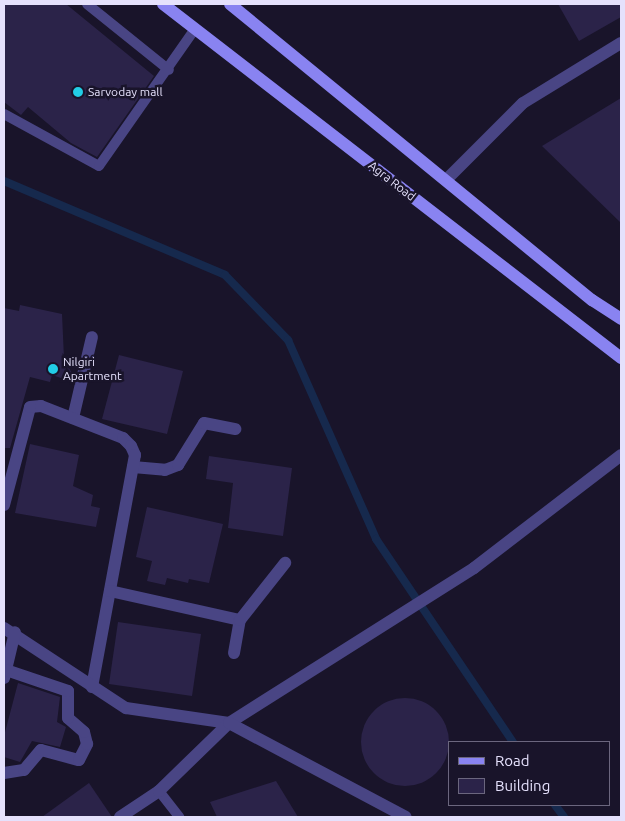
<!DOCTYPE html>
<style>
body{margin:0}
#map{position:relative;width:625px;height:821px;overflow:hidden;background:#19142a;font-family:Ubuntu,sans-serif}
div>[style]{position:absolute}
.stream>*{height:8px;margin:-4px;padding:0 4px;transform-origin:4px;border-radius:4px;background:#16294d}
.building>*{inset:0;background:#2b2349}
.round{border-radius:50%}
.service>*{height:10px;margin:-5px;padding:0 5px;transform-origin:5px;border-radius:5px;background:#494584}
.minor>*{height:12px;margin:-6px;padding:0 6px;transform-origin:6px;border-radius:6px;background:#494584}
.secondary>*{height:12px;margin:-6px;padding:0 6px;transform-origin:6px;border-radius:6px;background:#8983f1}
.dots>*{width:14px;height:14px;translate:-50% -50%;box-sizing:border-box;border:2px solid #19142a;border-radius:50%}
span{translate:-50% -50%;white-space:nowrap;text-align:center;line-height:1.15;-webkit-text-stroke:5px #19142a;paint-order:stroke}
.poi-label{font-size:12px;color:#e5e1fc}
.left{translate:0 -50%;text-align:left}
.street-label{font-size:12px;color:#e5e1fc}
.frame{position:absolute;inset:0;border:5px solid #e5e1fc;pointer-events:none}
.legend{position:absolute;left:448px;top:741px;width:162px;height:65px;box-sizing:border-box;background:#19142a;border:1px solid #6b667e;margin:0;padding:6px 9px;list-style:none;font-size:15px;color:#e5e1fc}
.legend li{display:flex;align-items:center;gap:10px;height:25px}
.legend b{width:25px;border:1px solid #6b667e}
</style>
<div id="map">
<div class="stream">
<div style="left:4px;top:181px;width:240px;rotate:23deg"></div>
<div style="left:225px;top:275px;width:91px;rotate:45.9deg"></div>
<div style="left:288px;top:340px;width:218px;rotate:66.1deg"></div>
<div style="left:376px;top:539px;width:245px;rotate:56deg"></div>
<div style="left:555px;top:805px;width:15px;rotate:53deg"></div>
</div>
<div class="building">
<div style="clip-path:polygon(4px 4px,66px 4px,154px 76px,97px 157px,71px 143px,28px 107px,21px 115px,4px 102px)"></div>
<div style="clip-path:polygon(558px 4px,621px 4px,621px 17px,579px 41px)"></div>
<div style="clip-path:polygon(621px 98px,621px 223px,542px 146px)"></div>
<div style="clip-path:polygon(20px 305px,62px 314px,64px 358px,73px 361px,70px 381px,52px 375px,50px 382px,30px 377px,10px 448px,4px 448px,4px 308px,19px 311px)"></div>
<div style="clip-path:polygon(119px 355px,183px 371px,167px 434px,102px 419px)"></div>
<div style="clip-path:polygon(30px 444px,79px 455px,73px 486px,93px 495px,91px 506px,100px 508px,96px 527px,15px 513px)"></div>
<div style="clip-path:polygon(209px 456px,292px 468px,283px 536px,228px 528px,233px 483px,206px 479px)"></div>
<div style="clip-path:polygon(147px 507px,223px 524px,209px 583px,189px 579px,188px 583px,167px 578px,165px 585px,147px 581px,152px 561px,136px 557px)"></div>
<div style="clip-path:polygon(118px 622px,201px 634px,192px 696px,109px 684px)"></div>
<div style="clip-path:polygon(18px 683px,60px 697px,57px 722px,66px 727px,60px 747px,32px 741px,20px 762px,4px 757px,4px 736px)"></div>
<div class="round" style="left:361px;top:698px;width:88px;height:88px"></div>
<div style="clip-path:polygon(276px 781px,298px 817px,217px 817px,210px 802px)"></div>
<div style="clip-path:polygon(89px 783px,112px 817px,42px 817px)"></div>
</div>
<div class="service">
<div style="left:87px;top:4px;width:105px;rotate:38.8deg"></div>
<div style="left:4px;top:114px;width:108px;rotate:28.7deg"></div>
<div style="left:99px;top:166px;width:167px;rotate:-55deg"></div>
<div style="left:159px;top:791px;width:33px;rotate:52deg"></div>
</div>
<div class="minor">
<div style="left:447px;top:179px;width:107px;rotate:-45deg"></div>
<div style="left:523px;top:103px;width:115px;rotate:-31.5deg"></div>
<div style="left:73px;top:418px;width:83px;rotate:-76.8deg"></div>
<div style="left:133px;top:467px;width:32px;rotate:5deg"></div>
<div style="left:165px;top:470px;width:14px;rotate:-21deg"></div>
<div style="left:178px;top:465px;width:49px;rotate:-58.2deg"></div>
<div style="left:204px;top:423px;width:32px;rotate:11deg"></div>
<div style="left:4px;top:505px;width:101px;rotate:-75.1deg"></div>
<div style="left:30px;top:407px;width:11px;rotate:-5deg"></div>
<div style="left:41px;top:406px;width:88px;rotate:21.3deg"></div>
<div style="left:123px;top:438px;width:11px;rotate:45deg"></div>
<div style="left:131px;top:446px;width:10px;rotate:66deg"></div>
<div style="left:135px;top:455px;width:236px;rotate:100.5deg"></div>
<div style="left:110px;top:591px;width:133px;rotate:12.6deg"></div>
<div style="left:4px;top:628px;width:146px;rotate:33.3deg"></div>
<div style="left:126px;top:708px;width:104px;rotate:8.3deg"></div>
<div style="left:229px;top:723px;width:290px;rotate:-32.3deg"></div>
<div style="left:474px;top:568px;width:185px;rotate:-37.5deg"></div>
<div style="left:234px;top:653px;width:34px;rotate:-80deg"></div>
<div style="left:240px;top:620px;width:73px;rotate:-51.7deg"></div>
<div style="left:4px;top:678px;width:47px;rotate:-76.6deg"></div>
<div style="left:4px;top:773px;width:20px;rotate:-9deg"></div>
<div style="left:24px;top:770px;width:26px;rotate:-50deg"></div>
<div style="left:41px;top:750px;width:39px;rotate:15deg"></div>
<div style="left:79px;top:760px;width:18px;rotate:-63deg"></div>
<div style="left:87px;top:744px;width:12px;rotate:-104deg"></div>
<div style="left:84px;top:732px;width:21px;rotate:-139deg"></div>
<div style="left:68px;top:718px;width:27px;rotate:-90deg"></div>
<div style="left:68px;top:691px;width:65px;rotate:-161.3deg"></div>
<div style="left:120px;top:817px;width:47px;rotate:-33.7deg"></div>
<div style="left:159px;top:791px;width:98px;rotate:-44.2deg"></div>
<div style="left:229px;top:723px;width:200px;rotate:28deg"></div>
</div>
<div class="secondary">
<div style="left:163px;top:4px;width:579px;rotate:37.7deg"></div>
<div style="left:230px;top:4px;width:468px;rotate:39.3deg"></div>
<div style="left:592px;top:300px;width:35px;rotate:33deg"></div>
</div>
<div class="dots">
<div style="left:78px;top:92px;background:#22cde6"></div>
<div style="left:53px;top:369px;background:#22cde6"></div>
</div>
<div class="poi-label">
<span class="left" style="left:88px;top:92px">Sarvoday mall</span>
<span class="left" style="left:63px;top:369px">Nilgiri<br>Apartment</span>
</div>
<div class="street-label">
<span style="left:392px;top:181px;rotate:38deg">Agra Road</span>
</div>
<div class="frame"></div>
<ul class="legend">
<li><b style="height:6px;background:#8983f1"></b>Road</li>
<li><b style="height:14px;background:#2b2349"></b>Building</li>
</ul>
</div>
